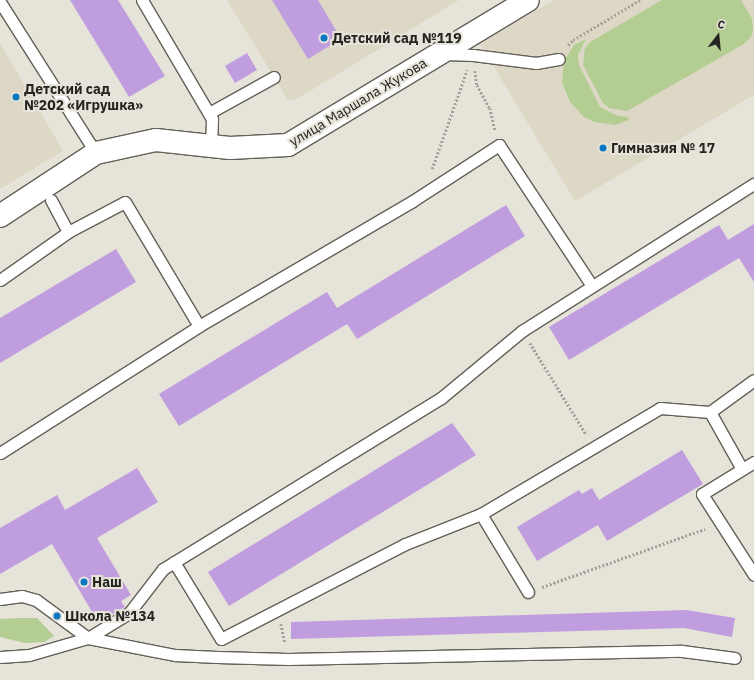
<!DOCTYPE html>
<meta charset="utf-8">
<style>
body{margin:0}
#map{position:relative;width:754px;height:680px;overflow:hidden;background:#e6e3d9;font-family:"IBM Plex Sans",sans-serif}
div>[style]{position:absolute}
.built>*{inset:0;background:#ddd7c6}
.green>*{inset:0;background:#b3cd92}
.building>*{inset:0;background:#c09ddf}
.path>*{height:2.5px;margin-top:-1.25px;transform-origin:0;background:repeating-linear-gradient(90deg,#a3a199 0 2px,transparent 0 4px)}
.roads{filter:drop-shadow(1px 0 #646058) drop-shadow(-1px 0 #646058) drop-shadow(0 1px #646058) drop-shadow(0 -1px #646058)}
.service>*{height:11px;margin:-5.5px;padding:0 5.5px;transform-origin:5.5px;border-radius:5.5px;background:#fff}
.minor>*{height:22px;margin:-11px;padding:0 11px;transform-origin:11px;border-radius:11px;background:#fff}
.dots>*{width:11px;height:11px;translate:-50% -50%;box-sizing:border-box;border:2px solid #e6e3d9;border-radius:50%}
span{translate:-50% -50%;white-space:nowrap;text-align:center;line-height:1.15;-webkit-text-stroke:4px #e6e3d9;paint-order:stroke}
.poi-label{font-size:14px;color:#252420;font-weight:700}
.left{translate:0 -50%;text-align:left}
.street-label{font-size:14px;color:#252420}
.north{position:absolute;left:698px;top:16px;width:40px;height:40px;-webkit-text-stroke:3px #e6e3d9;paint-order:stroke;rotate:16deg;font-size:11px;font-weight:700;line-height:16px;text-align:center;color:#252420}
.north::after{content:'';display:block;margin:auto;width:14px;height:18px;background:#252420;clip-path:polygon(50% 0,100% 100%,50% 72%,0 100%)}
</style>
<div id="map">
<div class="built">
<div style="clip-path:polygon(227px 0,459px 0,297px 99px,288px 100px)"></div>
<div style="clip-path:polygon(554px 0,754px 0,754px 95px,575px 201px,480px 44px)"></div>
<div style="clip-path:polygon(0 43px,63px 151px,0 189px)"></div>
</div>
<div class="green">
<div style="clip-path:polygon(662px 0,741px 0,752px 19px,753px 29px,751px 37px,744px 44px,627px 111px,609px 108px,603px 103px,583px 65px,585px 48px,590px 42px)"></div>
<div style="clip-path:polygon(586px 39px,578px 55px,579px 65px,600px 107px,618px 116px,628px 117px,629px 120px,615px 125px,595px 122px,584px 117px,570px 102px,562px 82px,564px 61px,574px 45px)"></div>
<div style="clip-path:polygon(19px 618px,37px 618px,54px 636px,44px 642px,25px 643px,0 637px,0 619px)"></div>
</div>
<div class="building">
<div style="clip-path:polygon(70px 0,118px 0,165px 76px,129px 97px)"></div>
<div style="clip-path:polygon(272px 0,318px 0,341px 39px,308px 59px)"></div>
<div style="clip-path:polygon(247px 53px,257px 70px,235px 83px,225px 66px)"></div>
<div style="clip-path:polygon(506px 205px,525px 236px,357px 339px,347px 324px,179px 426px,159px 394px,327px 292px,337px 308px)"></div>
<div style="clip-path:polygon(754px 224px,754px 282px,739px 258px,569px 360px,549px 327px,719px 225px,728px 240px)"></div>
<div style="clip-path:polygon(116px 249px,136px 282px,0 363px,0 318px)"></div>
<div style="clip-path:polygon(452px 423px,476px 455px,229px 606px,208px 572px)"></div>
<div style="clip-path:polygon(682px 450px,703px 484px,607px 541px,598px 525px,537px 561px,517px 527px,579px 490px,582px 494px,592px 488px,599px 500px)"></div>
<div style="clip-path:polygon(137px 468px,158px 502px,97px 538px,131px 595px,121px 601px,125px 607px,107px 617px,104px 611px,95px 617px,52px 544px,0 574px,0 528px,57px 495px,65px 510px)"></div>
<div style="clip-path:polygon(686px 610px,735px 618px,732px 637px,684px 628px,291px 639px,291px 622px)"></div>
</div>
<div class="path">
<div style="left:568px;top:45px;width:7px;rotate:-45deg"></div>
<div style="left:573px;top:40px;width:78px;rotate:-30.8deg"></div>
<div style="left:475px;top:71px;width:14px;rotate:82deg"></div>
<div style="left:477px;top:85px;width:26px;rotate:61deg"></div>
<div style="left:490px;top:108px;width:23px;rotate:77deg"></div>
<div style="left:432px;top:169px;width:105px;rotate:-70.5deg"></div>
<div style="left:530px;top:343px;width:107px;rotate:58.4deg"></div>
<div style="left:542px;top:587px;width:173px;rotate:-19.6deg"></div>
<div style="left:281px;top:624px;width:19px;rotate:78deg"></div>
</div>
<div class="roads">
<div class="service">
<div style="left:142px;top:0;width:138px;rotate:59.5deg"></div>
<div style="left:212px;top:119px;width:27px;rotate:92deg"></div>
<div style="left:0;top:2px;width:179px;rotate:57.6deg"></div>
<div style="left:445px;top:54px;width:28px;rotate:2deg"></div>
<div style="left:473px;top:55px;width:64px;rotate:7.2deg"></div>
<div style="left:536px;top:63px;width:23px;rotate:-10deg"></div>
<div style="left:209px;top:113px;width:74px;rotate:-29deg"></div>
<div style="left:51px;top:200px;width:36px;rotate:62deg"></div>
<div style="left:0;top:280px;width:83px;rotate:-35.2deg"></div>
<div style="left:68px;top:232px;width:64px;rotate:-27.8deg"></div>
<div style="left:125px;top:202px;width:144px;rotate:59.2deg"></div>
<div style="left:710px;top:412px;width:65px;rotate:60.7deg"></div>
<div style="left:0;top:453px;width:236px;rotate:-32.5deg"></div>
<div style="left:199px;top:326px;width:246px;rotate:-30.3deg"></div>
<div style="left:411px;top:202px;width:105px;rotate:-32.9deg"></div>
<div style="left:499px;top:145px;width:169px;rotate:56.6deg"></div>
<div style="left:754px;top:462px;width:61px;rotate:148.4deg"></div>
<div style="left:702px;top:494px;width:96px;rotate:57.3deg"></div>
<div style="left:481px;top:514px;width:91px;rotate:58.9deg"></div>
<div style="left:174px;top:562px;width:90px;rotate:58.6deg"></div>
<div style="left:221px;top:639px;width:207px;rotate:-27.3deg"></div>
<div style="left:405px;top:544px;width:82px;rotate:-21.5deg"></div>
<div style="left:481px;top:514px;width:208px;rotate:-30.6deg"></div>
<div style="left:660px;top:408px;width:50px;rotate:4.6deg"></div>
<div style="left:710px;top:412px;width:54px;rotate:-36deg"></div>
<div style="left:0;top:599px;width:22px;rotate:-8deg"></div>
<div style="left:22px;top:596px;width:15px;rotate:16deg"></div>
<div style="left:36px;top:600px;width:64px;rotate:36.2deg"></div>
<div style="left:88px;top:638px;width:48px;rotate:-31.4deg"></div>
<div style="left:129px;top:613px;width:56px;rotate:-52.3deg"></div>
<div style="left:163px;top:569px;width:326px;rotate:-31.6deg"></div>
<div style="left:441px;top:398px;width:105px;rotate:-39.6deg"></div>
<div style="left:522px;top:331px;width:275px;rotate:-32.4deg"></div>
<div style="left:0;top:657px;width:29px;rotate:-4deg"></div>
<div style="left:29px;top:655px;width:61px;rotate:-16.1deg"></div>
<div style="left:88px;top:638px;width:89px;rotate:11.1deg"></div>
<div style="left:175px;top:655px;width:42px;rotate:2.7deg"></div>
<div style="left:217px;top:657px;width:71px;rotate:1.6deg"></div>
<div style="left:288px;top:659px;width:394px;rotate:-1.2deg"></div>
<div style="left:682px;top:651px;width:53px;rotate:7.5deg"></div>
</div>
<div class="minor">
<div style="left:0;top:216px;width:115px;rotate:-33.3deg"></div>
<div style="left:96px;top:153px;width:61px;rotate:-12.2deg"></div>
<div style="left:156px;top:140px;width:74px;rotate:6.2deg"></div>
<div style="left:230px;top:148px;width:58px;rotate:-3deg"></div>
<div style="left:288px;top:145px;width:280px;rotate:-31.1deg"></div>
</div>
</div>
<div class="dots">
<div style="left:324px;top:38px;background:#0878c2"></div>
<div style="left:16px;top:97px;background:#0878c2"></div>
<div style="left:603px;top:148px;background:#0878c2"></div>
<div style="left:84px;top:582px;background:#0878c2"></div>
<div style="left:57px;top:616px;background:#0878c2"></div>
</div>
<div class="poi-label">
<span class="left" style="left:332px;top:38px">Детский сад №119</span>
<span class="left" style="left:24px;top:97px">Детский сад<br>№202 «Игрушка»</span>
<span class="left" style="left:611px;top:148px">Гимназия № 17</span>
<span class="left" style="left:92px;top:582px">Наш</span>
<span class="left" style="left:65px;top:616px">Школа №134</span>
</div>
<div class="street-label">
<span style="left:358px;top:102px;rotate:-31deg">улица Маршала Жукова</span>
</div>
<div class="north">С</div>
</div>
